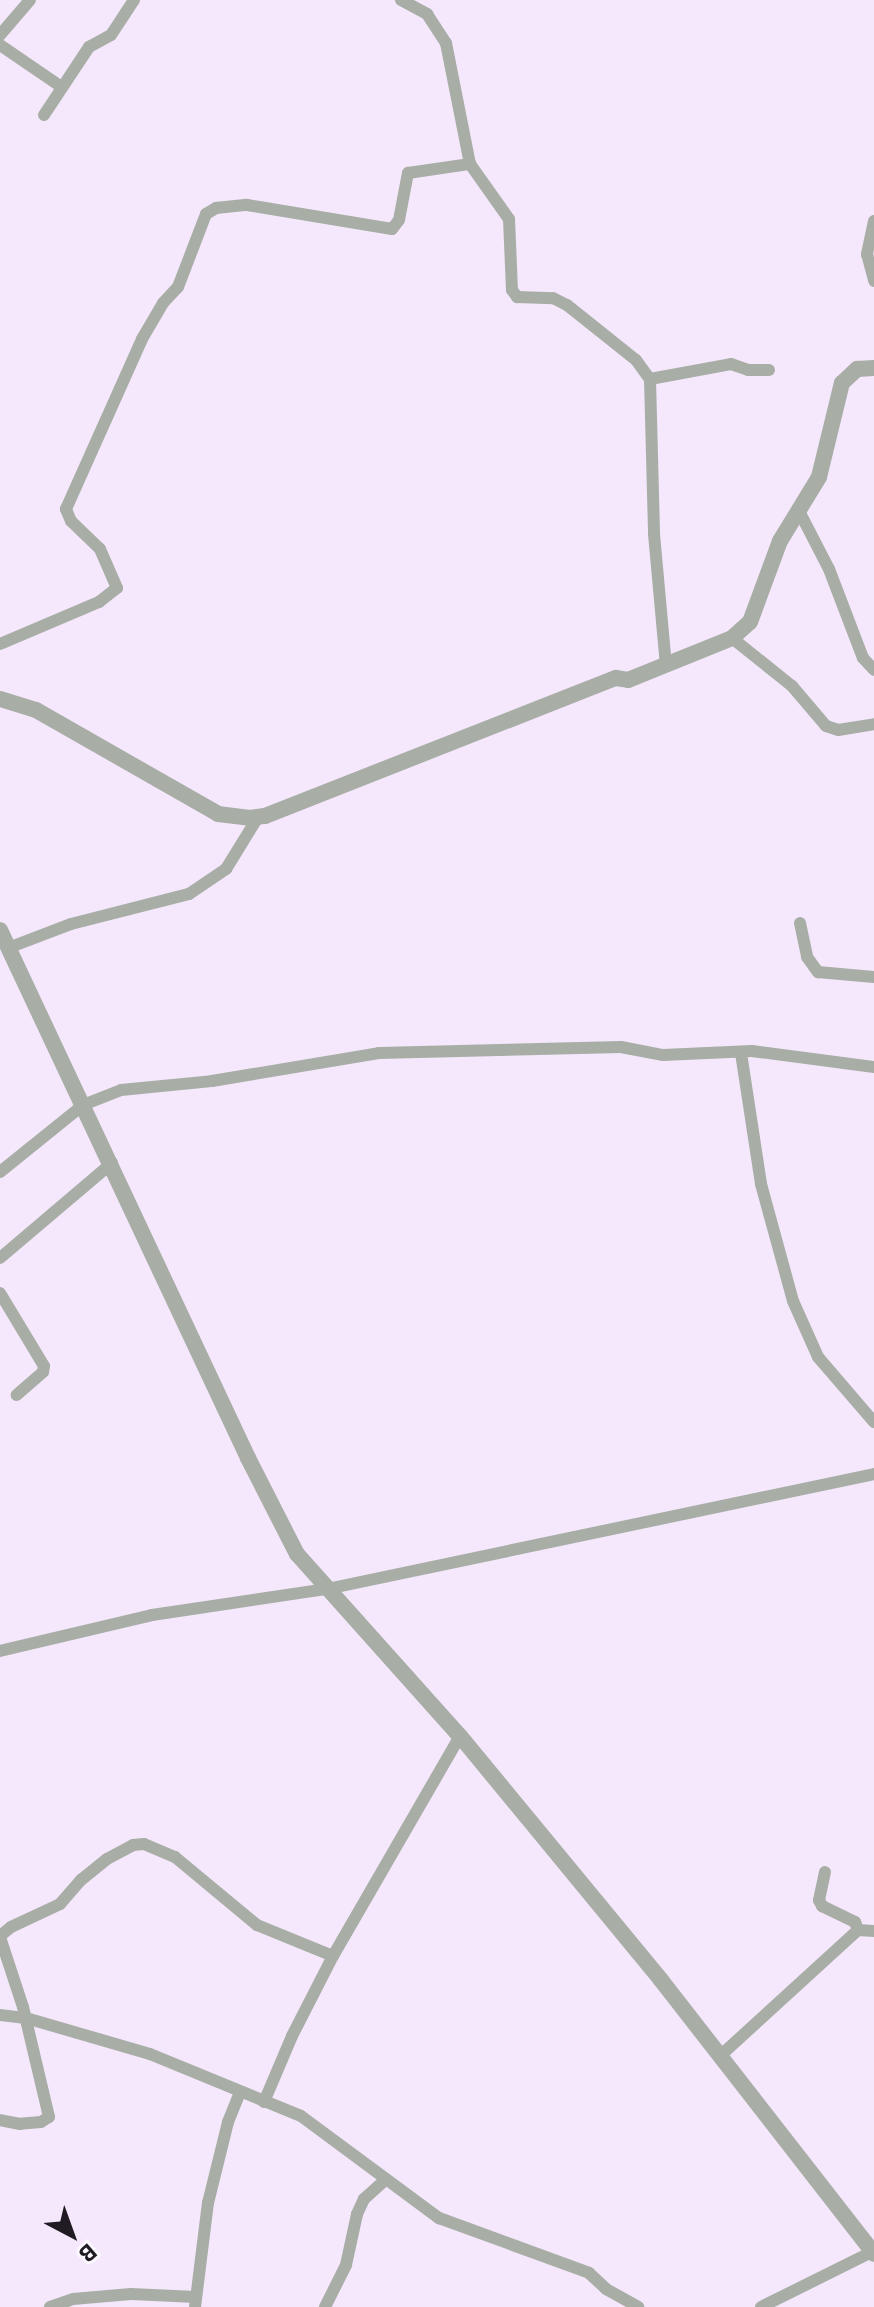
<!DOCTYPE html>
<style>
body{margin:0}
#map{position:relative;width:874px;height:2307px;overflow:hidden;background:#f5e8fd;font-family:Inter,sans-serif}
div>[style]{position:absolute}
.minor>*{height:12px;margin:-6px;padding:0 6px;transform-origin:6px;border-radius:6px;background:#a8aea6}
.tertiary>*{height:16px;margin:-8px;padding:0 8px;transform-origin:8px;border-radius:8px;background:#a8aea6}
span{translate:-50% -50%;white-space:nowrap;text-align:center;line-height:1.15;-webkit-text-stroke:8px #fcf9fe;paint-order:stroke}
.north{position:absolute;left:32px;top:2195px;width:80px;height:80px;-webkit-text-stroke:6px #fcf9fe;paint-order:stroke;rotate:139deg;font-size:22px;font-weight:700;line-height:32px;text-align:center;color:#201b23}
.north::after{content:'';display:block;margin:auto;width:28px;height:36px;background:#201b23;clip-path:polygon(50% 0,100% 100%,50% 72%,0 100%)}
</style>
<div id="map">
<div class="minor">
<div style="left:401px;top:0;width:30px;rotate:28deg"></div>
<div style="left:427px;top:14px;width:35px;rotate:57deg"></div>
<div style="left:446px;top:43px;width:123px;rotate:78.8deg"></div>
<div style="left:470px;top:164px;width:67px;rotate:54.7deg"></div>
<div style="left:509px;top:219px;width:71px;rotate:87.6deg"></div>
<div style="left:512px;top:290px;width:9px;rotate:54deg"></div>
<div style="left:517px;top:297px;width:36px;rotate:2deg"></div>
<div style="left:553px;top:298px;width:16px;rotate:27deg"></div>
<div style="left:567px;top:305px;width:88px;rotate:38.6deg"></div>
<div style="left:636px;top:360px;width:24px;rotate:54deg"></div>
<div style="left:650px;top:379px;width:155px;rotate:88.5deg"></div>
<div style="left:654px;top:534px;width:132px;rotate:84.8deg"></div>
<div style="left:0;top:35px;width:46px;rotate:-49.4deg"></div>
<div style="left:0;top:45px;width:73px;rotate:34.3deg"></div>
<div style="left:44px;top:115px;width:82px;rotate:-56.5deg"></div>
<div style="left:89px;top:47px;width:25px;rotate:-29deg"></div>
<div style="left:111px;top:35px;width:42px;rotate:-56.7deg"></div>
<div style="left:874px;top:221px;width:34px;rotate:102deg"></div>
<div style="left:867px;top:254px;width:28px;rotate:75deg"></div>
<div style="left:650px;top:379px;width:82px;rotate:-10.5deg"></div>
<div style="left:731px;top:364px;width:18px;rotate:19deg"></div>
<div style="left:748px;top:370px;width:21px"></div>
<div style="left:799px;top:511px;width:65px;rotate:62.7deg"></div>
<div style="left:829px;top:569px;width:95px;rotate:69.1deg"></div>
<div style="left:863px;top:658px;width:16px;rotate:47deg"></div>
<div style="left:732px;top:638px;width:77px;rotate:38.7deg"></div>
<div style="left:792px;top:686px;width:52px;rotate:49.6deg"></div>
<div style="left:826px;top:726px;width:13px;rotate:18deg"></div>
<div style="left:838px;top:730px;width:36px;rotate:-9deg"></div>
<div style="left:0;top:644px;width:108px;rotate:-23deg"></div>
<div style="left:99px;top:602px;width:23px;rotate:-38deg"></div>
<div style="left:117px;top:588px;width:43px;rotate:-113.6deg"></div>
<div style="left:100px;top:549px;width:40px;rotate:-136deg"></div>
<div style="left:71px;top:521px;width:13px;rotate:-113deg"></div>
<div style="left:66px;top:509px;width:186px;rotate:-65.9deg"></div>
<div style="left:142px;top:339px;width:42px;rotate:-59.7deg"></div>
<div style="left:163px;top:303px;width:22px;rotate:-47deg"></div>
<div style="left:178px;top:287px;width:78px;rotate:-69deg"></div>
<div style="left:206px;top:214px;width:12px;rotate:-31deg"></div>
<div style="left:216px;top:208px;width:31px;rotate:-6deg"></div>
<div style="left:247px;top:205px;width:147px;rotate:9.4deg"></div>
<div style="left:392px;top:229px;width:11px;rotate:-52deg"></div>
<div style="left:399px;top:220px;width:48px;rotate:-79.2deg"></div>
<div style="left:408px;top:173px;width:63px;rotate:-8.3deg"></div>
<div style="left:800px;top:923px;width:35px;rotate:78deg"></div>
<div style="left:807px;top:957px;width:19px;rotate:54deg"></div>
<div style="left:818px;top:972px;width:56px;rotate:5.1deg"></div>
<div style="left:8px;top:948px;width:67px;rotate:-20.9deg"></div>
<div style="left:71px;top:924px;width:122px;rotate:-14.3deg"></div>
<div style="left:189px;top:894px;width:45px;rotate:-34deg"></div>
<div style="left:226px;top:869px;width:61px;rotate:-58.4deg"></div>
<div style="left:741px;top:1053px;width:133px;rotate:81.3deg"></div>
<div style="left:761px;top:1184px;width:121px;rotate:74.7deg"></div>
<div style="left:793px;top:1301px;width:61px;rotate:65.9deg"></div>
<div style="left:818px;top:1357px;width:86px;rotate:49.3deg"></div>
<div style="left:0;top:1172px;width:107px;rotate:-38.9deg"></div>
<div style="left:83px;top:1105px;width:41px;rotate:-21.5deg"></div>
<div style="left:121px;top:1090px;width:91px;rotate:-5.6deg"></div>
<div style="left:212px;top:1081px;width:169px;rotate:-9.5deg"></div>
<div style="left:379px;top:1053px;width:242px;rotate:-1.4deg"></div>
<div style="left:621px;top:1047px;width:43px;rotate:10.8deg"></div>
<div style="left:663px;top:1055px;width:89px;rotate:-2.6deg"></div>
<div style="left:752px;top:1051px;width:123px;rotate:7.5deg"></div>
<div style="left:0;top:1258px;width:147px;rotate:-40.3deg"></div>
<div style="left:0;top:1293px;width:85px;rotate:58.9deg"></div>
<div style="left:44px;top:1366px;width:6px;rotate:99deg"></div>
<div style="left:43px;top:1372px;width:35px;rotate:139deg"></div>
<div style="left:0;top:1651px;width:156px;rotate:-13.3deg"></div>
<div style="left:152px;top:1615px;width:177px;rotate:-8.5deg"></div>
<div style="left:327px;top:1589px;width:559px;rotate:-11.87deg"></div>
<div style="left:825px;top:1872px;width:29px;rotate:102deg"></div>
<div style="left:819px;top:1900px;width:7px;rotate:63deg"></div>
<div style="left:822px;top:1906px;width:37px;rotate:26deg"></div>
<div style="left:855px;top:1922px;width:9px;rotate:69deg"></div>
<div style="left:0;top:1936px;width:14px;rotate:-39deg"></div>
<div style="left:11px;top:1927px;width:54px;rotate:-25.1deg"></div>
<div style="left:60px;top:1904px;width:32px;rotate:-49deg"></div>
<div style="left:81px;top:1880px;width:33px;rotate:-39deg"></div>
<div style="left:107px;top:1859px;width:30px;rotate:-28deg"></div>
<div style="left:133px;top:1845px;width:11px;rotate:-5deg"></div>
<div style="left:144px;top:1844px;width:34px;rotate:23deg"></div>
<div style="left:175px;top:1857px;width:107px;rotate:39.7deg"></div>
<div style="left:257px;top:1925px;width:82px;rotate:22.2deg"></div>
<div style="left:0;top:1937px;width:74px;rotate:71.8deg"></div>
<div style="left:23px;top:2007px;width:113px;rotate:76.7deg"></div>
<div style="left:49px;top:2117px;width:9px;rotate:148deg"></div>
<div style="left:41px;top:2122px;width:21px;rotate:175deg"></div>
<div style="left:20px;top:2124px;width:20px;rotate:-169deg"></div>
<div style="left:0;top:2015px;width:26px;rotate:7deg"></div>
<div style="left:26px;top:2018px;width:129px;rotate:16.2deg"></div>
<div style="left:150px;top:2054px;width:163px;rotate:22.3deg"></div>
<div style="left:301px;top:2116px;width:172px;rotate:36.5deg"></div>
<div style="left:439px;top:2218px;width:160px;rotate:20.1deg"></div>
<div style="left:589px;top:2273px;width:23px;rotate:43deg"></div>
<div style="left:606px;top:2289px;width:37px;rotate:29deg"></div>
<div style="left:720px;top:2056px;width:187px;rotate:-42.4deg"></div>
<div style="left:858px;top:1930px;width:16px;rotate:4deg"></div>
<div style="left:264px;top:2102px;width:72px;rotate:-67deg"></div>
<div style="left:292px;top:2036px;width:90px;rotate:-62.9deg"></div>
<div style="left:333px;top:1956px;width:254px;rotate:-60deg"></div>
<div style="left:50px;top:2307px;width:24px;rotate:-19deg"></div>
<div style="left:73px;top:2299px;width:58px;rotate:-4.9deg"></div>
<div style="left:131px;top:2294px;width:65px;rotate:2.6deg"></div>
<div style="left:195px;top:2307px;width:105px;rotate:-82.9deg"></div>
<div style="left:208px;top:2203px;width:83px;rotate:-76.1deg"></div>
<div style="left:228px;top:2122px;width:31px;rotate:-68deg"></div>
<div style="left:325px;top:2307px;width:47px;rotate:-63.4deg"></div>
<div style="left:346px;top:2265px;width:52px;rotate:-77.8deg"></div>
<div style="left:357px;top:2214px;width:17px;rotate:-65deg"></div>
<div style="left:364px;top:2199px;width:28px;rotate:-42deg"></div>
<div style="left:761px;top:2307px;width:124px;rotate:-26.4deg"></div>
</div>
<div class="tertiary">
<div style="left:0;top:699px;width:38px;rotate:17deg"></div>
<div style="left:36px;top:710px;width:210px;rotate:29.7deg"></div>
<div style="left:218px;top:814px;width:32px;rotate:7deg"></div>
<div style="left:250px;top:818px;width:15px;rotate:-8deg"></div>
<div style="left:265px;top:816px;width:377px;rotate:-21.5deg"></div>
<div style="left:616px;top:678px;width:12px;rotate:9deg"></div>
<div style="left:628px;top:680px;width:112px;rotate:-22deg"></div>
<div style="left:732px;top:638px;width:24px;rotate:-42deg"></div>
<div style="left:750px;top:622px;width:86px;rotate:-69.7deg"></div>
<div style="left:780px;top:541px;width:75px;rotate:-58.6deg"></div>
<div style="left:819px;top:477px;width:97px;rotate:-76.3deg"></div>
<div style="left:842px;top:383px;width:21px;rotate:-43deg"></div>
<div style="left:857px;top:369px;width:17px;rotate:-3deg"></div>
<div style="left:0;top:930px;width:583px;rotate:64.84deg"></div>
<div style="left:248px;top:1458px;width:108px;rotate:63deg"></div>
<div style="left:297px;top:1554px;width:244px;rotate:48.2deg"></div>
<div style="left:460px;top:1736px;width:316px;rotate:50.5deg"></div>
<div style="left:661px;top:1980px;width:347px;rotate:52.1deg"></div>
</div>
<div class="north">B</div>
</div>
